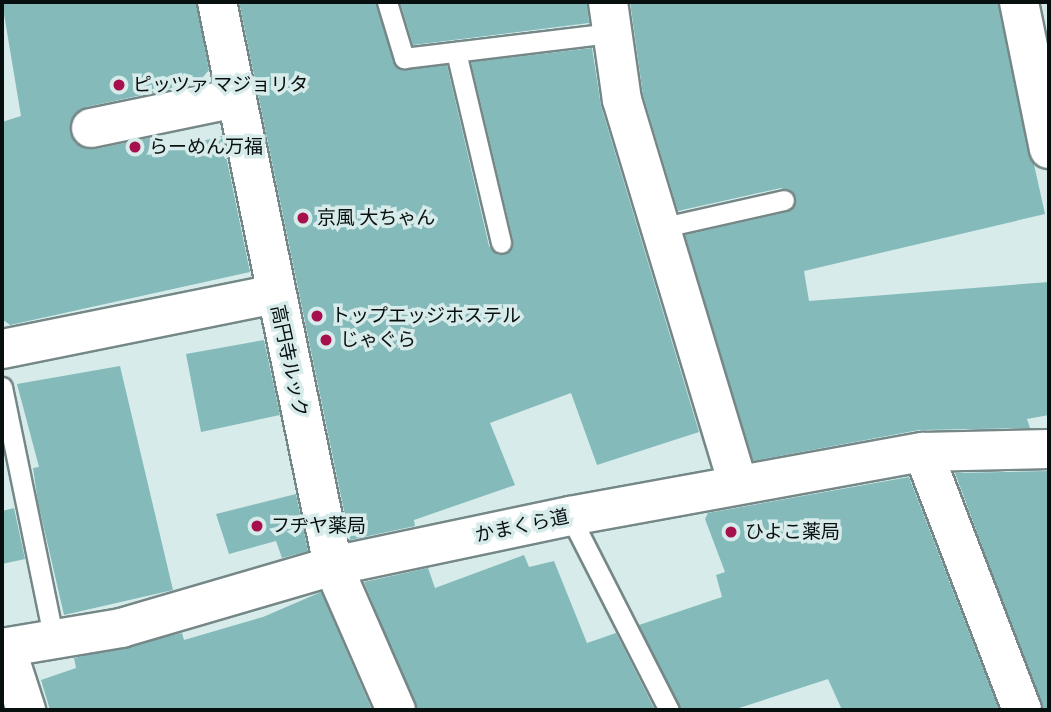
<!DOCTYPE html>
<meta charset="utf-8">
<style>
body{margin:0}
#map{position:relative;width:1051px;height:712px;overflow:hidden;background:#d7ebeb;font-family:Ubuntu,"Noto Sans JP",sans-serif}
div>[style]{position:absolute}
.building>*{inset:0;background:#85baba}
.roads{filter:drop-shadow(2px 0 #758787) drop-shadow(-2px 0 #758787) drop-shadow(0 2px #758787) drop-shadow(0 -2px #758787)}
.service>*{height:19px;margin:-9.5px;padding:0 9.5px;transform-origin:9.5px;border-radius:9.5px;background:#fff}
.minor>*{height:38px;margin:-19px;padding:0 19px;transform-origin:19px;border-radius:19px;background:#fff}
.dots>*{width:19px;height:19px;translate:-50% -50%;box-sizing:border-box;border:4px solid #d7ebeb;border-radius:50%}
span{translate:-50% -50%;white-space:nowrap;text-align:center;line-height:1.15;-webkit-text-stroke:7px #d7ebeb;paint-order:stroke}
.poi-label{font-size:19px;color:#080f0f}
.left{translate:0 -50%;text-align:left}
.street-label{font-size:19px;color:#080f0f}
.frame{position:absolute;inset:0;border:4px solid #080f0f;pointer-events:none}
</style>
<div id="map">
<div class="building">
<div style="clip-path:polygon(2px 2px,196px 2px,209px 70px,198px 83px,86px 107px,71px 121px,70px 132px,75px 143px,95px 149px,159px 136px,146px 155px,222px 136px,250px 272px,10px 325px,2px 319px,2px 122px,21px 116px)"></div>
<div style="clip-path:polygon(239px 2px,375px 2px,396px 67px,447px 65px,489px 246px,498px 255px,510px 251px,513px 240px,471px 62px,592px 48px,601px 106px,699px 432px,597px 465px,571px 393px,490px 423px,515px 485px,414px 520px,415px 526px,350px 540px)"></div>
<div style="clip-path:polygon(400px 2px,587px 2px,589px 23px,413px 45px)"></div>
<div style="clip-path:polygon(630px 2px,998px 2px,1045px 214px,804px 271px,809px 301px,1049px 282px,1049px 415px,1027px 419px,1030px 428px,919px 430px,753px 461px,685px 235px,787px 212px,796px 197px,781px 188px,678px 211px,643px 95px)"></div>
<div style="clip-path:polygon(264px 340px,280px 415px,201px 432px,186px 354px)"></div>
<div style="clip-path:polygon(120px 366px,173px 590px,64px 615px,38px 502px,33px 468px,39px 467px,17px 384px)"></div>
<div style="clip-path:polygon(1047px 471px,1049px 710px,1043px 710px,955px 473px)"></div>
<div style="clip-path:polygon(909px 477px,999px 710px,842px 710px,828px 679px,733px 710px,681px 710px,639px 625px,722px 597px,716px 575px,725px 572px,705px 519px,708px 513px)"></div>
<div style="clip-path:polygon(296px 494px,308px 551px,282px 558px,276px 541px,229px 554px,216px 514px)"></div>
<div style="clip-path:polygon(14px 508px,25px 559px,2px 564px,2px 511px)"></div>
<div style="clip-path:polygon(524px 555px,529px 567px,554px 561px,587px 643px,616px 633px,655px 710px,417px 710px,364px 582px,428px 568px,435px 588px)"></div>
<div style="clip-path:polygon(321px 592px,372px 710px,50px 710px,41px 680px,76px 668px,74px 658px,182px 633px,184px 640px,263px 617px)"></div>
</div>
<div class="roads">
<div class="service">
<div style="left:387px;top:2px;width:59px;rotate:73.1deg"></div>
<div style="left:404px;top:58px;width:209px;rotate:-6.9deg"></div>
<div style="left:456px;top:52px;width:196px;rotate:76.7deg"></div>
<div style="left:660px;top:228px;width:127px;rotate:-12.7deg"></div>
<div style="left:2px;top:387px;width:259px;rotate:78.4deg"></div>
<div style="left:570px;top:516px;width:218px;rotate:63deg"></div>
</div>
<div class="minor">
<div style="left:217px;top:2px;width:576px;rotate:78.38deg"></div>
<div style="left:333px;top:566px;width:157px;rotate:66.4deg"></div>
<div style="left:608px;top:2px;width:99px;rotate:81.9deg"></div>
<div style="left:622px;top:100px;width:402px;rotate:73.2deg"></div>
<div style="left:1019px;top:2px;width:150px;rotate:78.5deg"></div>
<div style="left:91px;top:128px;width:148px;rotate:-11.7deg"></div>
<div style="left:2px;top:349px;width:278px;rotate:-11.4deg"></div>
<div style="left:923px;top:452px;width:276px;rotate:69deg"></div>
<div style="left:2px;top:648px;width:121px;rotate:-9.5deg"></div>
<div style="left:121px;top:628px;width:221px;rotate:-16.3deg"></div>
<div style="left:333px;top:566px;width:242px;rotate:-11.9deg"></div>
<div style="left:570px;top:516px;width:359px;rotate:-10.3deg"></div>
<div style="left:923px;top:452px;width:126px;rotate:-1.4deg"></div>
<div style="left:6px;top:648px;width:65px;rotate:72.1deg"></div>
</div>
</div>
<div class="dots">
<div style="left:119px;top:85px;background:#a5104d"></div>
<div style="left:135px;top:147px;background:#a5104d"></div>
<div style="left:303px;top:218px;background:#a5104d"></div>
<div style="left:317px;top:316px;background:#a5104d"></div>
<div style="left:326px;top:340px;background:#a5104d"></div>
<div style="left:257px;top:526px;background:#a5104d"></div>
<div style="left:731px;top:532px;background:#a5104d"></div>
</div>
<div class="poi-label">
<span class="left" style="left:133px;top:85px">ピッツァ マジョリタ</span>
<span class="left" style="left:149px;top:147px">らーめん万福</span>
<span class="left" style="left:317px;top:218px">京風 大ちゃん</span>
<span class="left" style="left:331px;top:316px">トップエッジホステル</span>
<span class="left" style="left:340px;top:340px">じゃぐら</span>
<span class="left" style="left:271px;top:526px">フヂヤ薬局</span>
<span class="left" style="left:745px;top:532px">ひよこ薬局</span>
</div>
<div class="street-label">
<span style="left:289px;top:361px;rotate:78deg">高円寺ルック</span>
<span style="left:522px;top:526px;rotate:-12deg">かまくら道</span>
</div>
<div class="frame"></div>
</div>
